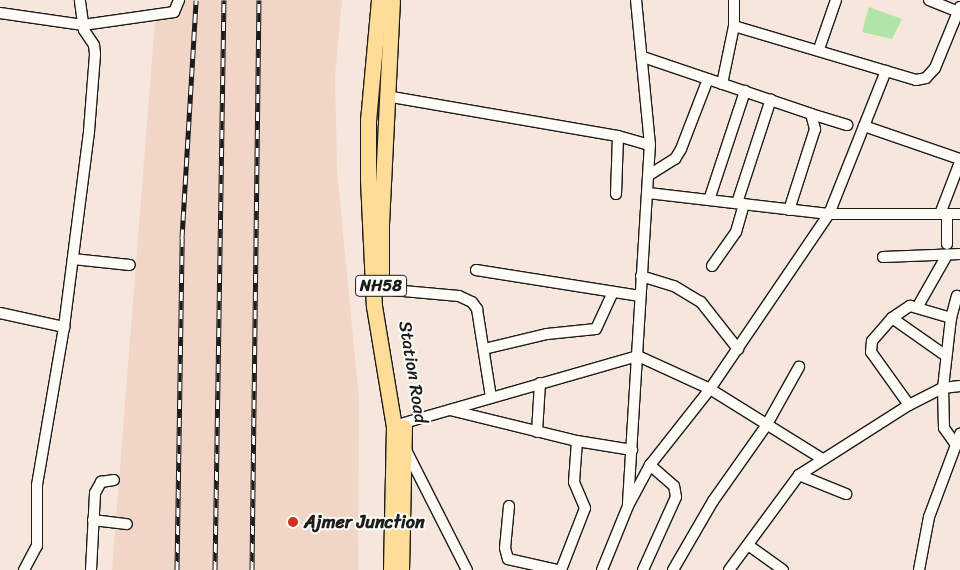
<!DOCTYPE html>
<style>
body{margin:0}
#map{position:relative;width:960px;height:570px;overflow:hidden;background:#f6e6db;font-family:Sriracha,sans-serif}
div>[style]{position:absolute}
.built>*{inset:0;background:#f1d6c7}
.green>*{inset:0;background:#afe5a8}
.roads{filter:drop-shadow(1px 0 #1c1c1c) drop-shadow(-1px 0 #1c1c1c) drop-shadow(0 1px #1c1c1c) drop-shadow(0 -1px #1c1c1c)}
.minor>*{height:10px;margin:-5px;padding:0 5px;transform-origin:5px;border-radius:5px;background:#fdfcf7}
.highway>*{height:15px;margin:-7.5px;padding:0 7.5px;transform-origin:7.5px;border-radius:7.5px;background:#ffdd96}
.rail>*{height:5px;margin-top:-2.5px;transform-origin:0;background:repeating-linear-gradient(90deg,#fdfcf7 0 9px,#1c1c1c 0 18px);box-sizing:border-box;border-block:1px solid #1c1c1c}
.dots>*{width:14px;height:14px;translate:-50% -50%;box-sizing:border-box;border:2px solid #fdfcf7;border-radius:50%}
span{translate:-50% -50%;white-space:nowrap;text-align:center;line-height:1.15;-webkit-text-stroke:4px #fdfcf7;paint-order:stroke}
.shield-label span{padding:1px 4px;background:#fdfcf7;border:1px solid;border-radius:4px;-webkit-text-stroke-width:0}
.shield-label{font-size:16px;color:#1c1c1c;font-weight:700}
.street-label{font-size:18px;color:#1c1c1c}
.poi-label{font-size:18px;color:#1c1c1c;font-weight:700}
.left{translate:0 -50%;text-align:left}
</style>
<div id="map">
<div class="built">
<div style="clip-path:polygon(171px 0,342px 0,335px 76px,337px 170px,359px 399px,358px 570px,112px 570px,155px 21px,171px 17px)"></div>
</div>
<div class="green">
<div style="clip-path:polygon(869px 7px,902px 19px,892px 39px,862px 32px)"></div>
</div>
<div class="roads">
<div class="minor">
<div style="left:929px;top:0;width:31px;rotate:22deg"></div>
<div style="left:0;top:13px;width:84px;rotate:8.2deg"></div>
<div style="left:83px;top:25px;width:92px;rotate:-8.1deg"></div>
<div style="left:174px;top:12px;width:13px;rotate:-67deg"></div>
<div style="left:734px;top:26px;width:190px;rotate:16.5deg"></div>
<div style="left:916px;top:80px;width:10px;rotate:-11deg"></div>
<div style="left:926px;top:78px;width:13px;rotate:-48deg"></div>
<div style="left:935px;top:68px;width:66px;rotate:-67.7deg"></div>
<div style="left:819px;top:49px;width:52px;rotate:-70.9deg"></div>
<div style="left:643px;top:57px;width:177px;rotate:18.7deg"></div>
<div style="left:811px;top:114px;width:16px;rotate:75deg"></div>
<div style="left:815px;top:129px;width:85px;rotate:107.8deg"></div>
<div style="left:722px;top:84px;width:59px;rotate:-78.3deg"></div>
<div style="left:734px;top:26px;width:26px;rotate:-90deg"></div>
<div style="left:386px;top:96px;width:235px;rotate:9.8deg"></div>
<div style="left:618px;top:136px;width:33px;rotate:16deg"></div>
<div style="left:811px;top:114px;width:38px;rotate:17deg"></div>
<div style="left:864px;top:126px;width:102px;rotate:19deg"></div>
<div style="left:649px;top:175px;width:31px;rotate:-32deg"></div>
<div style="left:675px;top:159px;width:12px;rotate:-59deg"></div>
<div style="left:681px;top:149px;width:75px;rotate:-68.9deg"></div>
<div style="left:648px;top:193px;width:182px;rotate:6.6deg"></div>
<div style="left:829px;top:214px;width:131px"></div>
<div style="left:616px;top:194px;width:58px;rotate:-88deg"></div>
<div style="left:709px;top:200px;width:115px;rotate:-71.7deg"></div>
<div style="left:737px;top:203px;width:109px;rotate:-71.9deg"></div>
<div style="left:940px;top:214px;width:56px;rotate:-69deg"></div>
<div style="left:947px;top:244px;width:30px;rotate:-90deg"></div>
<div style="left:883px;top:257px;width:77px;rotate:-2.2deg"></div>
<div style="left:73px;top:259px;width:57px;rotate:6deg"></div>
<div style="left:712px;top:266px;width:42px;rotate:-54.8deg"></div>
<div style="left:736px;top:232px;width:29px;rotate:-74deg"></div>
<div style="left:476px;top:270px;width:166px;rotate:9deg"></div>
<div style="left:641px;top:276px;width:34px;rotate:17deg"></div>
<div style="left:674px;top:286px;width:31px;rotate:31deg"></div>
<div style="left:701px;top:302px;width:60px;rotate:51.8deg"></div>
<div style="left:381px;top:289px;width:78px;rotate:5.1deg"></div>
<div style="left:459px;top:296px;width:14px;rotate:25deg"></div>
<div style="left:472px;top:302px;width:9px;rotate:54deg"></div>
<div style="left:477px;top:309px;width:89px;rotate:81deg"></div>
<div style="left:918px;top:306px;width:59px;rotate:-60.4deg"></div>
<div style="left:0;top:313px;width:66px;rotate:12.3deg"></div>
<div style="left:892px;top:318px;width:66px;rotate:35.1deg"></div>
<div style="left:484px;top:349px;width:65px;rotate:-13.4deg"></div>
<div style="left:547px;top:334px;width:49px;rotate:-5.8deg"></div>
<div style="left:596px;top:329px;width:41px;rotate:-65.3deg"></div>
<div style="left:909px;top:405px;width:65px;rotate:-125.6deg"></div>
<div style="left:871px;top:352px;width:11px;rotate:-85deg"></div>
<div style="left:872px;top:341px;width:30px;rotate:-49deg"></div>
<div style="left:892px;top:318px;width:22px;rotate:-34deg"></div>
<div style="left:910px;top:306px;width:43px;rotate:16.3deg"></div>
<div style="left:450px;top:410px;width:131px;rotate:13.7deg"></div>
<div style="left:577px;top:441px;width:56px;rotate:9.3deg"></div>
<div style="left:404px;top:423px;width:243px;rotate:-16deg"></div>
<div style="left:638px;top:356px;width:79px;rotate:24.6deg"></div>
<div style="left:710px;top:389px;width:131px;rotate:31.9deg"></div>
<div style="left:537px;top:432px;width:49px;rotate:-86.5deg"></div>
<div style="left:956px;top:445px;width:21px;rotate:-125deg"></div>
<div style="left:944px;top:428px;width:40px;rotate:-91.4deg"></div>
<div style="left:943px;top:388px;width:70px;rotate:-83.5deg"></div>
<div style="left:951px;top:318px;width:23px;rotate:-75deg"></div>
<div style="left:405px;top:448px;width:137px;rotate:63.1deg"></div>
<div style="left:799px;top:475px;width:51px;rotate:22deg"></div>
<div style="left:628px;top:503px;width:359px;rotate:-86.5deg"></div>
<div style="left:650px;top:145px;width:146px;rotate:-95.5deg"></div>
<div style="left:509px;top:506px;width:42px;rotate:95.4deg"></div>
<div style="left:505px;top:548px;width:11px;rotate:75deg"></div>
<div style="left:508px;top:559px;width:50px;rotate:12.7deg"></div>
<div style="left:93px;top:520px;width:34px;rotate:7deg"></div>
<div style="left:748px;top:545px;width:43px;rotate:35.5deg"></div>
<div style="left:24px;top:570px;width:27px;rotate:-62deg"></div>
<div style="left:37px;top:546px;width:61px;rotate:-90deg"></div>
<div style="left:37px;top:485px;width:160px;rotate:-80.3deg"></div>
<div style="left:64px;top:327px;width:198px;rotate:-82.7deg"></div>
<div style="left:89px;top:131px;width:77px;rotate:-85.5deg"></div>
<div style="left:95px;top:54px;width:9px;rotate:-96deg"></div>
<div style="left:94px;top:45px;width:18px;rotate:-124deg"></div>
<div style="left:84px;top:30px;width:30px;rotate:-98deg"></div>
<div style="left:91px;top:570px;width:77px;rotate:-87deg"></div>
<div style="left:95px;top:493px;width:13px;rotate:-61deg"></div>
<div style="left:101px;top:482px;width:13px;rotate:-9deg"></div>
<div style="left:561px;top:570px;width:66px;rotate:-68.8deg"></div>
<div style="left:585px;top:508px;width:28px;rotate:-113deg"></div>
<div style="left:574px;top:482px;width:41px;rotate:-85.8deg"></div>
<div style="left:602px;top:570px;width:69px;rotate:-67.9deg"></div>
<div style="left:628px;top:506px;width:47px;rotate:-61.8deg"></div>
<div style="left:650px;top:465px;width:97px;rotate:-51.7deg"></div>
<div style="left:710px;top:389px;width:212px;rotate:-55.8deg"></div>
<div style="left:829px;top:214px;width:154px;rotate:-68.3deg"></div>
<div style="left:643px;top:570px;width:80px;rotate:-65.7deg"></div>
<div style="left:676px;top:497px;width:11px;rotate:-100deg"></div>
<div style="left:674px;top:486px;width:32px;rotate:-139deg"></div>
<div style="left:673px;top:570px;width:80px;rotate:-59.9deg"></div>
<div style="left:713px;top:501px;width:92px;rotate:-54.8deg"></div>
<div style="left:766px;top:426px;width:68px;rotate:-60.8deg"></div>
<div style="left:729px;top:570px;width:118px;rotate:-53.6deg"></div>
<div style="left:799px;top:475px;width:130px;rotate:-32.5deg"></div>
<div style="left:909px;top:405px;width:38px;rotate:-27deg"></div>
<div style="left:943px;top:388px;width:17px;rotate:-7deg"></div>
<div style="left:919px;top:570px;width:54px;rotate:-79.3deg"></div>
<div style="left:929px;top:517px;width:89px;rotate:-69.5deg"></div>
</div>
<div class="highway">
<div style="left:379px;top:0;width:121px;rotate:95.2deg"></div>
<div style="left:368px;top:120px;width:60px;rotate:90deg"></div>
<div style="left:368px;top:180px;width:126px;rotate:87.3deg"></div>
<div style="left:374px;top:306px;width:123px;rotate:80.6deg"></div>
<div style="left:394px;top:427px;width:143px;rotate:91.2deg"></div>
<div style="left:381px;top:276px;width:52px;rotate:-90deg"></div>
<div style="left:381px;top:224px;width:224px;rotate:-87.2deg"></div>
<div style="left:401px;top:570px;width:143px;rotate:-88.8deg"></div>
</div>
</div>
<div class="rail">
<div style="left:177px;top:570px;width:332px;rotate:-89.1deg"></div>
<div style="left:182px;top:238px;width:238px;rotate:-86.6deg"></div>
<div style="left:215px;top:570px;width:570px;rotate:-89.1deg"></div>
<div style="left:252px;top:570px;width:570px;rotate:-89.3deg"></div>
</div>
<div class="dots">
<div style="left:293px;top:522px;background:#c8321e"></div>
</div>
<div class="shield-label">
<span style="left:381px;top:286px">NH58</span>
</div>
<div class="street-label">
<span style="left:413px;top:372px;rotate:81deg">Station Road</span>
</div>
<div class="poi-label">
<span class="left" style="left:304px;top:522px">Ajmer Junction</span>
</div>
</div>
